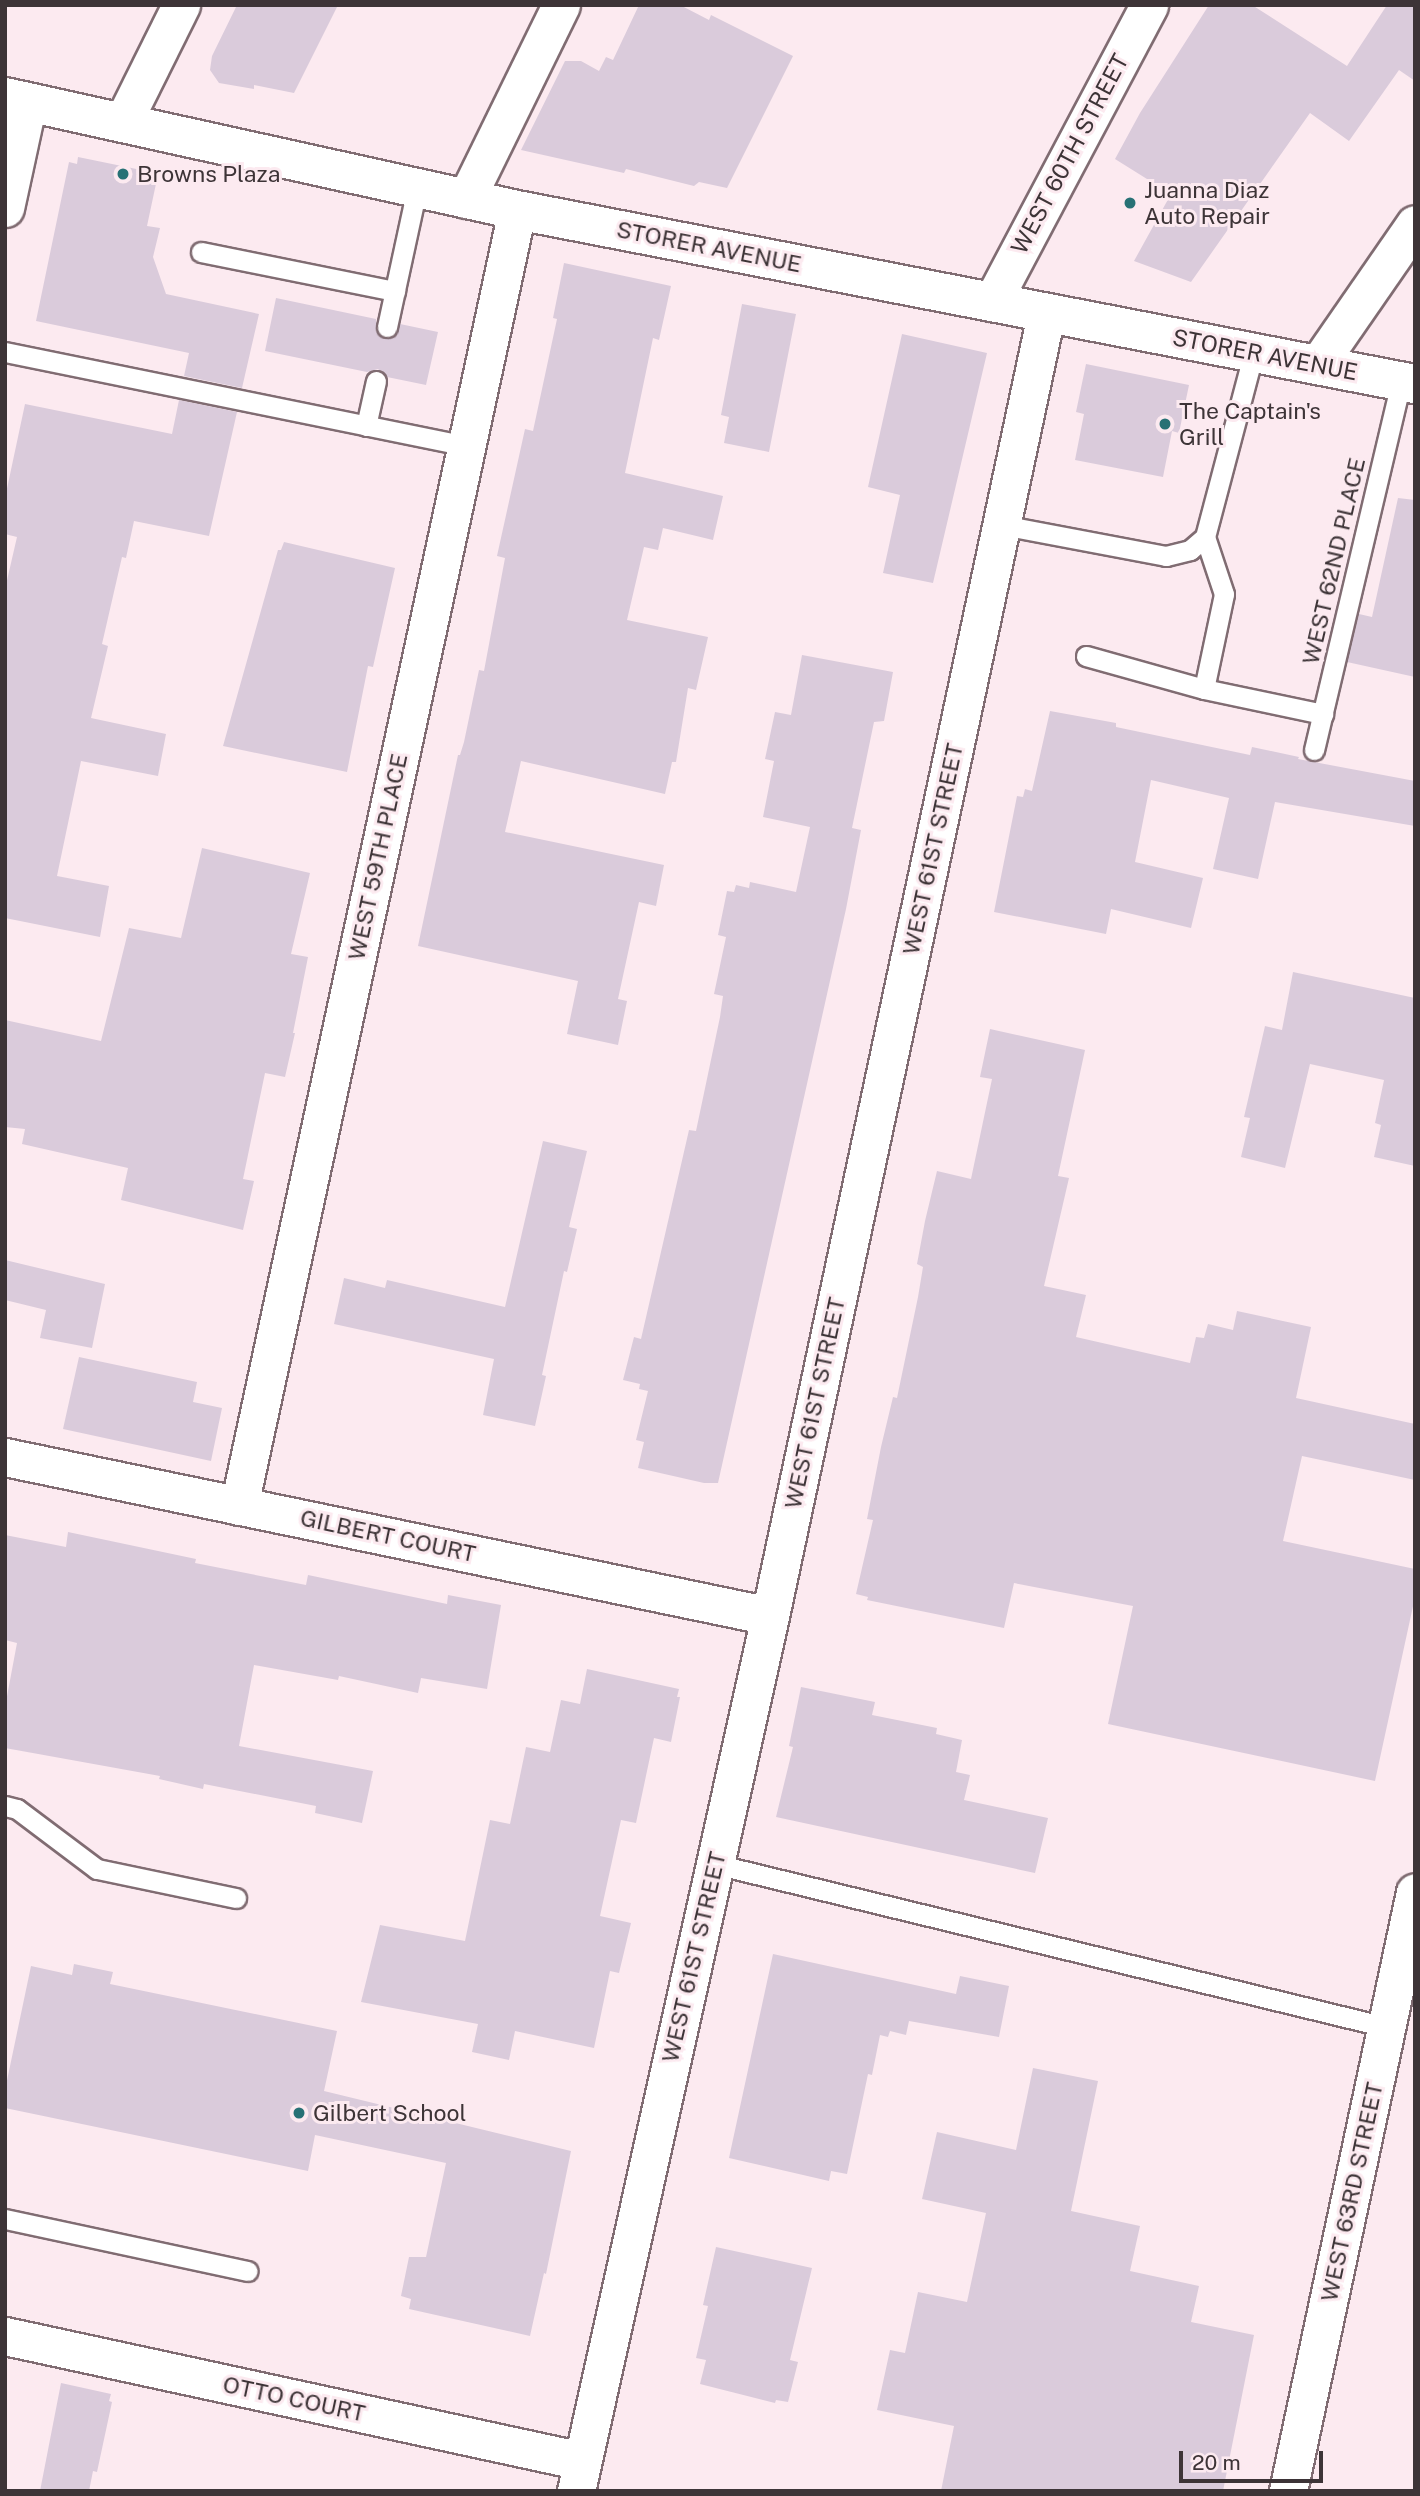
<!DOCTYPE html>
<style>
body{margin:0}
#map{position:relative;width:1420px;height:2496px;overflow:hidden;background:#fceaf0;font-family:"Public Sans",sans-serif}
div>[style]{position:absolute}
.building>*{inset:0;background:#dacbdb}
.roads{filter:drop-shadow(2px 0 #806c72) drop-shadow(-2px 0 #806c72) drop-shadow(0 2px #806c72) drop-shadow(0 -2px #806c72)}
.service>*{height:19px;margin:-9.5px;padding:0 9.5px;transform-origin:9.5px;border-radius:9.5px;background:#fff}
.minor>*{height:37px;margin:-18.5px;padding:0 18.5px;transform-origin:18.5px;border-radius:18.5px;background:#fff}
.tertiary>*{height:38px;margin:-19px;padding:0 19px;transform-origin:19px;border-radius:19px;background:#fff}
.dots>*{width:19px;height:19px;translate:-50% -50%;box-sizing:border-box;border:4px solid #fceaf0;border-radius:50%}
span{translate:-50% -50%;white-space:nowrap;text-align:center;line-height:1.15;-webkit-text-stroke:6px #fceaf0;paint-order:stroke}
.street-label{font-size:23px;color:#3d3437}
.poi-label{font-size:23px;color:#3d3437}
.left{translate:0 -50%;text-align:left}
.frame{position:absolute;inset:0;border:7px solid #3d3437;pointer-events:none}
.scale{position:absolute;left:1179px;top:2451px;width:144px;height:32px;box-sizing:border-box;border:4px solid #3d3437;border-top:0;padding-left:9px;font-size:21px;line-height:24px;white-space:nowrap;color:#3d3437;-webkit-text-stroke:5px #fceaf0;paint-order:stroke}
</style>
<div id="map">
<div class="building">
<div style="clip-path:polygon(237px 5px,338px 5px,294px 93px,254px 85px,254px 89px,219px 83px,210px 70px,212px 56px)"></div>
<div style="clip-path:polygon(639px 5px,680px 5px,709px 20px,711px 15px,793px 56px,727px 188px,699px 182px,694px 186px,626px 169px,624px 173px,521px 150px,565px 61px,581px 61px,599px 71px,606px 57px,613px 60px)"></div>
<div style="clip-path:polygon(1209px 5px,1252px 5px,1347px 66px,1387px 5px,1415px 5px,1415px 81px,1399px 70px,1349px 141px,1310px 113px,1191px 282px,1134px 261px,1171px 194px,1115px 159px,1140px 113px)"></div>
<div style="clip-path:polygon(78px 157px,151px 172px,150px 178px,157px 179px,147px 226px,160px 228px,153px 257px,166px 294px,259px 314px,242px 388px,184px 376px,189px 353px,36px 321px,69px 162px,77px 164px)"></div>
<div style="clip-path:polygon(564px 263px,671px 286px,659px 340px,653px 338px,625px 473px,723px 496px,713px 540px,663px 528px,658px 550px,644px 547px,627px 620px,708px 637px,696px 690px,688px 688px,676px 762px,672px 762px,665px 794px,521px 761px,505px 832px,664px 865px,656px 906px,639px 902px,618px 999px,627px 1001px,618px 1045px,567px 1034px,578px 981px,418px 946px,458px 755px,460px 755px,464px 742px,479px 670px,484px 671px,505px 558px,497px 556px,525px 429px,533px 431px,557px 319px,553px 318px)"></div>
<div style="clip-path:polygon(276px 298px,376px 319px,376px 331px,384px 339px,396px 336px,400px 324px,438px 332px,426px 385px,387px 377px,378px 369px,367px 372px,265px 351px)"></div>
<div style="clip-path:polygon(742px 304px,796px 314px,769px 452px,724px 443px,729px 417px,721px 415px)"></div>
<div style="clip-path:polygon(902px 334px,987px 353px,933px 583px,883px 573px,900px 495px,868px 487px)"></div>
<div style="clip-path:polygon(1086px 364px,1189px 385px,1179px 433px,1172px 431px,1163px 477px,1075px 460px,1084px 414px,1076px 412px)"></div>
<div style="clip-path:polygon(179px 400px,237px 412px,209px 536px,134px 521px,126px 558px,122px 557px,102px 644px,108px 646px,91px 718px,166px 734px,158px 776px,81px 761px,57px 876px,109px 886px,100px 937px,5px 918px,5px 589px,17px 537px,5px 534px,5px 498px,25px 404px,172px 434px)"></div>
<div style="clip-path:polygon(1398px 498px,1415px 500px,1415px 677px,1347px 662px,1359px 614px,1372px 617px)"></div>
<div style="clip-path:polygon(284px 542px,395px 568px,373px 667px,368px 666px,347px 772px,223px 746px,278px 550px,281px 550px)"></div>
<div style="clip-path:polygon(802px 655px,893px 672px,884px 721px,874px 722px,852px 828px,861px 830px,846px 909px,718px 1483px,704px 1483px,638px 1468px,644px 1442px,636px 1440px,648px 1391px,639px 1389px,640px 1384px,623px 1380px,634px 1337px,641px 1339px,689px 1130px,696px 1131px,720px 1017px,723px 996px,714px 994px,726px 937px,718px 935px,727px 891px,734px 892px,736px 885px,749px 888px,750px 882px,796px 892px,810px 827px,763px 817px,774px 761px,765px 759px,775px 712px,791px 715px)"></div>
<div style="clip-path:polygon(1050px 711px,1116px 723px,1116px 727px,1250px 755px,1252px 747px,1299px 757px,1298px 759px,1415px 781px,1415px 826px,1275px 802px,1258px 879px,1213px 869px,1229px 798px,1151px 780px,1135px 862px,1203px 878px,1191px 928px,1111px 909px,1106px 934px,994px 912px,1017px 796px,1023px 797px,1025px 789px,1032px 791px)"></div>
<div style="clip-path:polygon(202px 848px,310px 873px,291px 954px,308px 957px,293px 1033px,295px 1033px,285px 1077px,265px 1073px,243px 1179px,254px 1181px,243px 1230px,121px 1200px,128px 1168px,22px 1144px,25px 1129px,5px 1127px,5px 1020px,101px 1041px,129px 928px,181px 938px)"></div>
<div style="clip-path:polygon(1293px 972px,1415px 998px,1415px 1166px,1374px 1157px,1381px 1125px,1375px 1123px,1384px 1080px,1310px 1064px,1285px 1168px,1241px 1157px,1250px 1118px,1244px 1117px,1265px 1026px,1282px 1030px)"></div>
<div style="clip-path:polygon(990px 1029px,1085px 1050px,1058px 1176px,1069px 1178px,1044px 1286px,1086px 1295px,1076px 1337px,1190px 1363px,1196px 1337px,1204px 1338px,1208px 1324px,1233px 1330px,1237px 1311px,1311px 1327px,1296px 1398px,1415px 1424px,1415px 1480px,1302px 1456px,1283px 1541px,1415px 1569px,1415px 1597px,1375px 1781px,1108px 1724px,1133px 1606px,1014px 1583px,1004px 1628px,867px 1600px,868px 1597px,856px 1594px,873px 1520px,867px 1519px,881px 1447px,893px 1397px,897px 1398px,918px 1297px,923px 1267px,917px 1264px,925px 1221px,937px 1171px,971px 1179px,992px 1079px,980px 1077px)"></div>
<div style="clip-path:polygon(543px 1141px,587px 1151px,569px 1227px,577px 1229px,567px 1272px,564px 1271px,542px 1375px,546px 1376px,535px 1426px,483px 1415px,494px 1359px,334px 1324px,344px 1278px,385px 1288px,387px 1280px,505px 1307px)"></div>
<div style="clip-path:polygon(5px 1260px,105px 1284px,92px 1348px,40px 1338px,46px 1310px,5px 1300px)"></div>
<div style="clip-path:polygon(79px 1357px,197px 1382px,193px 1402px,222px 1408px,211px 1461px,63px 1429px)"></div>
<div style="clip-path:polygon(68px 1532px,196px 1559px,195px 1563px,306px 1585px,308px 1575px,447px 1604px,448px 1595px,501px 1605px,487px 1689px,421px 1678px,418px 1693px,339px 1676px,338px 1680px,254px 1665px,239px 1746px,373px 1771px,362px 1823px,315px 1813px,316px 1806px,204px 1784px,203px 1789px,159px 1779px,160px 1776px,5px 1748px,5px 1707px,17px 1643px,5px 1640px,5px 1535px,66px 1547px)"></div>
<div style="clip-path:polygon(587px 1669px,679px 1689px,677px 1697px,680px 1697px,671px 1742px,654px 1738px,636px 1823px,621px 1820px,600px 1916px,631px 1923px,619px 1973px,610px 1971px,594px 2048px,515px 2031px,509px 2060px,472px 2052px,478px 2024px,361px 2002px,380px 1925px,465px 1941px,490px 1820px,510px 1824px,526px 1747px,550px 1752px,561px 1700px,580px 1704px)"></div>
<div style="clip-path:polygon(801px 1687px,875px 1702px,872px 1715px,937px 1728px,936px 1734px,962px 1740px,956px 1772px,970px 1775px,964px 1800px,1048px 1818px,1035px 1873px,776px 1817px,793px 1747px,789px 1746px)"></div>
<div style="clip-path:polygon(773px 1954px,956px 1994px,960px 1976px,1009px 1986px,999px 2037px,909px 2021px,906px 2035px,890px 2031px,888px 2037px,880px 2035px,872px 2075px,868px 2074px,847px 2174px,831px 2171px,829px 2181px,729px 2158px)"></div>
<div style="clip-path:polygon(74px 1964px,113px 1972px,110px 1984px,337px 2031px,324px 2091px,571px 2151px,546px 2274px,544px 2273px,530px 2336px,409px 2309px,411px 2299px,401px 2296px,409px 2257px,426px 2257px,446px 2163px,315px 2135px,308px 2171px,5px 2108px,5px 2090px,31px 1966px,72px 1975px)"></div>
<div style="clip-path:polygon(1033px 2068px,1098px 2081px,1071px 2211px,1140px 2226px,1130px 2271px,1199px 2286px,1191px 2322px,1254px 2335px,1223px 2491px,941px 2491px,954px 2426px,877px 2410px,890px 2350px,905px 2353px,918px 2292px,967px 2302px,986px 2213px,922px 2199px,937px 2132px,1016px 2150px)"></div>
<div style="clip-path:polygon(716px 2247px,812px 2268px,790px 2360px,798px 2362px,788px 2402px,776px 2400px,775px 2403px,700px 2384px,706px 2360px,696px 2358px,708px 2306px,703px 2305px)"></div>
<div style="clip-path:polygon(61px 2383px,111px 2394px,109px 2401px,112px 2402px,97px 2472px,93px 2471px,89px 2491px,40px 2491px)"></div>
</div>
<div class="roads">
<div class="service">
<div style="left:201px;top:252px;width:198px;rotate:11.4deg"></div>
<div style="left:387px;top:327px;width:142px;rotate:-77.8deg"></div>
<div style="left:5px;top:352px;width:470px;rotate:11.5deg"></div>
<div style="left:366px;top:426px;width:46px;rotate:-77.5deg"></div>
<div style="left:1002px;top:525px;width:167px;rotate:10.7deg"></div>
<div style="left:1166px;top:556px;width:25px;rotate:-14deg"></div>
<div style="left:1190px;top:550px;width:20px;rotate:-41deg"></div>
<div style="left:1205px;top:537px;width:191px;rotate:-75.2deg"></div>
<div style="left:1086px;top:656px;width:123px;rotate:15.6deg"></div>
<div style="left:1204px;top:689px;width:122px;rotate:11.9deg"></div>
<div style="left:1204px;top:689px;width:97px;rotate:-78.1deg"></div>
<div style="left:1224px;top:594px;width:60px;rotate:-108.4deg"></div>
<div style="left:1314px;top:750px;width:378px;rotate:-76.7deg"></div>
<div style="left:5px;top:1806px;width:12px;rotate:14deg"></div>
<div style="left:17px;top:1809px;width:100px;rotate:36.9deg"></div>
<div style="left:97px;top:1869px;width:142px;rotate:11.8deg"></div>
<div style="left:715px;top:1864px;width:691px;rotate:13.65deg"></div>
<div style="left:5px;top:2219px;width:248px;rotate:12.1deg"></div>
</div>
<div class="minor">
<div style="left:123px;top:122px;width:131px;rotate:-63.6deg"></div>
<div style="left:466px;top:199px;width:216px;rotate:-63.9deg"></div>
<div style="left:5px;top:208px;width:108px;rotate:-77.8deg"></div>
<div style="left:992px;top:302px;width:336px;rotate:-62.1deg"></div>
<div style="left:1318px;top:364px;width:170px;rotate:-55.3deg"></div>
<div style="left:5px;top:1457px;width:781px;rotate:11.74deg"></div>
<div style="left:239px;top:1506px;width:1325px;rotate:-77.89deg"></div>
<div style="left:5px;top:2336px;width:590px;rotate:12.22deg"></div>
<div style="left:576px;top:2491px;width:896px;rotate:-77.5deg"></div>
<div style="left:770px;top:1616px;width:1331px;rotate:-78.03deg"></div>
<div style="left:1288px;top:2491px;width:612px;rotate:-78.03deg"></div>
</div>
<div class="tertiary">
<div style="left:5px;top:97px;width:524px;rotate:12.45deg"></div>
<div style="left:517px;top:210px;width:915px;rotate:10.97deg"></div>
</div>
</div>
<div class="dots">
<div style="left:123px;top:174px;background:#277175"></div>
<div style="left:1130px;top:203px;background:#277175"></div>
<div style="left:1165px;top:424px;background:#277175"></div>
<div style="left:299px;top:2113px;background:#277175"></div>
</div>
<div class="street-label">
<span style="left:1070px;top:154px;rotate:-62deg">WEST 60TH STREET</span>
<span style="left:709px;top:247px;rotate:11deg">STORER AVENUE</span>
<span style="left:1265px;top:355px;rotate:11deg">STORER AVENUE</span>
<span style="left:1334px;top:561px;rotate:-77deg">WEST 62ND PLACE</span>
<span style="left:933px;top:849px;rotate:-78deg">WEST 61ST STREET</span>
<span style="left:378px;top:857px;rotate:-78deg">WEST 59TH PLACE</span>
<span style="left:815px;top:1403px;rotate:-78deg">WEST 61ST STREET</span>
<span style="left:388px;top:1536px;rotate:12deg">GILBERT COURT</span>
<span style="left:694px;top:1957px;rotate:-77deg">WEST 61ST STREET</span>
<span style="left:1352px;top:2192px;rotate:-78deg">WEST 63RD STREET</span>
<span style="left:294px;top:2399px;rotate:12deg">OTTO COURT</span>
</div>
<div class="poi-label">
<span class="left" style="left:137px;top:174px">Browns Plaza</span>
<span class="left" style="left:1144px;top:203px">Juanna Diaz<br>Auto Repair</span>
<span class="left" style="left:1179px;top:424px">The Captain's<br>Grill</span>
<span class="left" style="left:313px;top:2113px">Gilbert School</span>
</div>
<div class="frame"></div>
<div class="scale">20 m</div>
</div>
